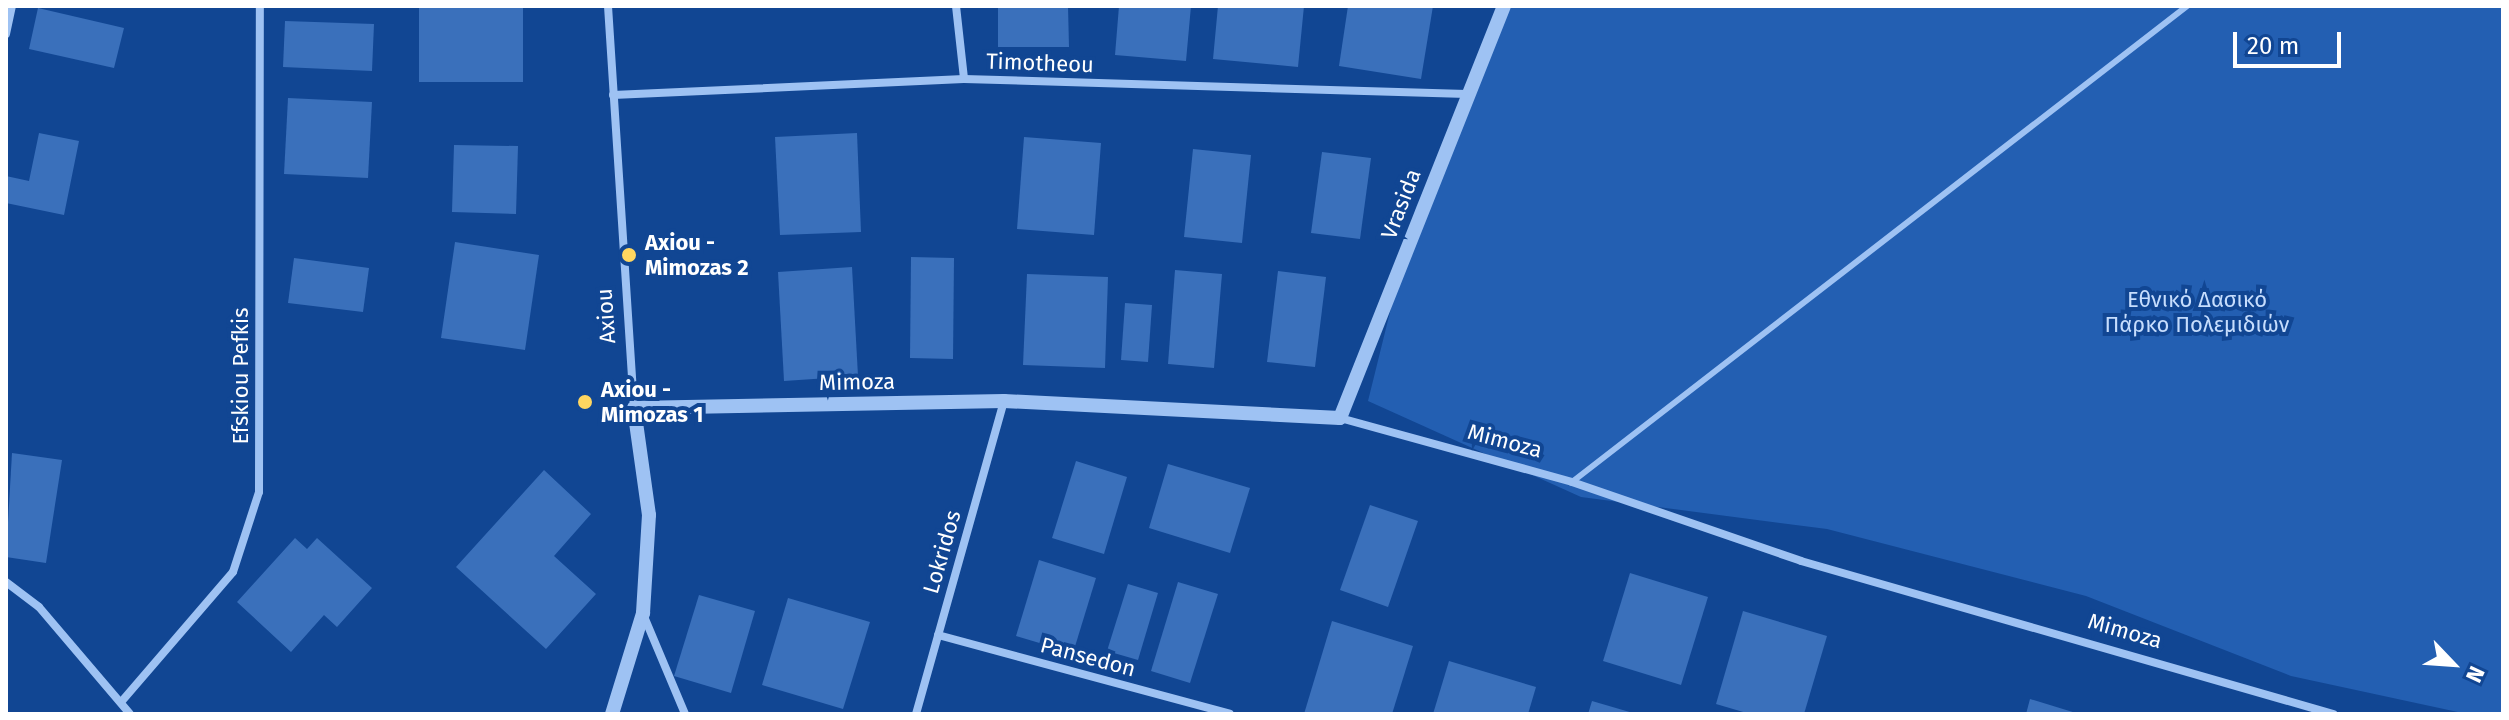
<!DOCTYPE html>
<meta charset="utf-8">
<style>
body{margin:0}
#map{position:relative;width:2509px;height:720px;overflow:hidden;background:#114693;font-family:"Fira Sans",sans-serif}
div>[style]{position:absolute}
.green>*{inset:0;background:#235fb2}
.building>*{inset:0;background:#3a70bb}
.service>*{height:6px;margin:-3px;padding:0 3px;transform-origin:3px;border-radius:3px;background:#9ec2f3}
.minor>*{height:8px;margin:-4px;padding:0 4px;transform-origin:4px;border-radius:4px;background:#9ec2f3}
.tertiary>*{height:14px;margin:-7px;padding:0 7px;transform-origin:7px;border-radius:7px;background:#9ec2f3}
.dots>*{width:22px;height:22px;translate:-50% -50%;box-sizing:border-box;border:4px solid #114693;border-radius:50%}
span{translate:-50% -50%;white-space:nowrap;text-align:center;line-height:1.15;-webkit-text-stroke:8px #114693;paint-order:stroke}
.street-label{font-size:22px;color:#fff}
.poi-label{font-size:22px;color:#fff;font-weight:700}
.left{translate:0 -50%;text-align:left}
.park-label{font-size:22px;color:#c6ddfd}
.frame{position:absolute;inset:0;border:8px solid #fff;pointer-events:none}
.north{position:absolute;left:2413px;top:624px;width:80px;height:80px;-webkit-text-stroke:6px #114693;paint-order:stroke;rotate:115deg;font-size:22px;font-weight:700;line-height:32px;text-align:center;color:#fff}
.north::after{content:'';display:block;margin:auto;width:28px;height:36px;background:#fff;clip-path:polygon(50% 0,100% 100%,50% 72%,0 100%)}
.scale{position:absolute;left:2233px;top:32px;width:108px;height:36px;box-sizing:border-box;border:4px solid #fff;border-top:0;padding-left:10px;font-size:24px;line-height:28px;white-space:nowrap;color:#fff;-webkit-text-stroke:6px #114693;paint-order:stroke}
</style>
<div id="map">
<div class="green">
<div style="clip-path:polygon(1509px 6px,2503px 6px,2503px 714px,2467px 714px,2291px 676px,2086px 596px,1827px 529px,1581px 497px,1368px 401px,1416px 207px)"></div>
</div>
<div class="building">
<div style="clip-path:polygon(419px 6px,523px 6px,523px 82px,419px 82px)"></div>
<div style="clip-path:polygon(998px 6px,1068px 6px,1069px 47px,998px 47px)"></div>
<div style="clip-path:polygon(1119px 6px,1191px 6px,1186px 61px,1115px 55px)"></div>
<div style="clip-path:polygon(1218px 6px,1304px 6px,1298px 67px,1213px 59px)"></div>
<div style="clip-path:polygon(1348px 6px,1433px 6px,1421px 79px,1339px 66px)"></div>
<div style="clip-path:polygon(38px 8px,124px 28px,114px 68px,29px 49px)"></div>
<div style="clip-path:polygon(285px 21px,374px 24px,372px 71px,283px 67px)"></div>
<div style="clip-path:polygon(288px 98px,372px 102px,368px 178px,284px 174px)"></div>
<div style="clip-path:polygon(39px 133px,79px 141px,64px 215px,6px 203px,6px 176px,29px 181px)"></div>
<div style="clip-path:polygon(857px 133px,861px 232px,780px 235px,775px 137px)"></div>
<div style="clip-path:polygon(1024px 137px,1101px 143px,1094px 235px,1017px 229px)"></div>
<div style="clip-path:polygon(454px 145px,518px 146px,516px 214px,452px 212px)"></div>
<div style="clip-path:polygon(1193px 149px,1251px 155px,1242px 243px,1184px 237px)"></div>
<div style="clip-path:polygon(1322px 152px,1371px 158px,1360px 239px,1311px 233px)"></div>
<div style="clip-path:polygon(455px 242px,539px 255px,525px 350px,441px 338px)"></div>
<div style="clip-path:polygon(911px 257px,954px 258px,953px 359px,910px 358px)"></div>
<div style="clip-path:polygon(294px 258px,369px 268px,363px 312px,288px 303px)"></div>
<div style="clip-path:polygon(852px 267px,858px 376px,784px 381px,778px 272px)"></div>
<div style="clip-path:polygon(1175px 270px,1222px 274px,1214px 368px,1168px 364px)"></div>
<div style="clip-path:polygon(1278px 271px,1326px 277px,1315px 367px,1267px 362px)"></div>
<div style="clip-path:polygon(1027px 274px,1108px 277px,1105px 368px,1023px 365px)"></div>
<div style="clip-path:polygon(1125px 303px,1152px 305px,1148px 362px,1121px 360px)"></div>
<div style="clip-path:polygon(12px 453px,62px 460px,46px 563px,6px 557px)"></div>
<div style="clip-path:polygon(1076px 461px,1127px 477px,1104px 554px,1052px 538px)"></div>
<div style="clip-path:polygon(1168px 464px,1250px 488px,1230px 553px,1149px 528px)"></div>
<div style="clip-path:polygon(544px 470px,591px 514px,554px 556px,596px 594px,546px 649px,456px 567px)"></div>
<div style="clip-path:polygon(1370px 505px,1418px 521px,1388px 607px,1340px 590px)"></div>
<div style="clip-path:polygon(295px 538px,307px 549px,317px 538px,372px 588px,337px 627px,324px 615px,291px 652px,237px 602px)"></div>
<div style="clip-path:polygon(1039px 560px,1096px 578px,1073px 653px,1016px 636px)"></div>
<div style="clip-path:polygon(1630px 573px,1708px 597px,1681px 685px,1603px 661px)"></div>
<div style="clip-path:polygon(1178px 582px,1218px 594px,1190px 683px,1151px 671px)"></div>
<div style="clip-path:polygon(1128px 584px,1158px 593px,1138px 660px,1107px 651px)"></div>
<div style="clip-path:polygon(699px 595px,755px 611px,731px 693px,674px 676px)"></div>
<div style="clip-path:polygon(788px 598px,870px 622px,843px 709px,762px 685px)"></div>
<div style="clip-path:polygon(1743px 611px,1827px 636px,1804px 714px,1750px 714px,1716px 704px)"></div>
<div style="clip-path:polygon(1332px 621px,1413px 646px,1392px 714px,1304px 714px)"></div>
<div style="clip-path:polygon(1449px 661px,1536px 687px,1528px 714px,1433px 714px)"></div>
<div style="clip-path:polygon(2030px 699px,2076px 713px,2076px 714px,2026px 714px)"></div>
<div style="clip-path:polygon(1592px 701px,1633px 713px,1633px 714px,1588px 714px)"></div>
</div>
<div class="service">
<div style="left:1572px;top:482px;width:778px;rotate:-37.74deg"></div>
</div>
<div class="minor">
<div style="left:608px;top:6px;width:403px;rotate:86.3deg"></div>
<div style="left:956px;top:6px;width:73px;rotate:83.7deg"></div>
<div style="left:6px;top:34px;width:29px;rotate:-78deg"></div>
<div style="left:613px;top:95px;width:351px;rotate:-2.6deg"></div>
<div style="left:964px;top:79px;width:503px;rotate:1.71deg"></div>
<div style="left:1340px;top:418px;width:241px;rotate:15.4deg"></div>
<div style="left:1572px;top:482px;width:242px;rotate:19deg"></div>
<div style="left:1801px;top:561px;width:554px;rotate:16.04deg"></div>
<div style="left:6px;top:582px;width:41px;rotate:37.1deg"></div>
<div style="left:39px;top:607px;width:140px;rotate:49.6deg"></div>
<div style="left:643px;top:614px;width:108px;rotate:67.2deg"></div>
<div style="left:938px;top:635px;width:302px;rotate:15.1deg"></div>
<div style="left:122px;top:701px;width:170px;rotate:-49.3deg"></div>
<div style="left:233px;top:572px;width:84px;rotate:-72deg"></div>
<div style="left:259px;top:492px;width:486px;rotate:-89.9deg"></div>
<div style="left:916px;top:714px;width:325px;rotate:-74.3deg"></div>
</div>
<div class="tertiary">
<div style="left:612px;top:714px;width:106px;rotate:-72.9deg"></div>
<div style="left:643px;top:613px;width:98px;rotate:-86.5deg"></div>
<div style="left:649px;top:515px;width:108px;rotate:-98deg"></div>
<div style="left:634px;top:408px;width:370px;rotate:-1.1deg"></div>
<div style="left:1004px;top:401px;width:336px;rotate:2.9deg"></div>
<div style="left:1340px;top:418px;width:443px;rotate:-68.3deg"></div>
</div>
<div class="dots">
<div style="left:629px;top:255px;background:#ffd660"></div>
<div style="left:585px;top:402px;background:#ffd660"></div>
</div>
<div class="street-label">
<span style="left:1040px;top:63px;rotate:2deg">Timotheou</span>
<span style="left:1401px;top:204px;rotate:-69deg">Vrasida</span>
<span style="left:606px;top:316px;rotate:-94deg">Axiou</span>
<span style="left:241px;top:376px;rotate:-90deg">Efskiou Pefkis</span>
<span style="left:857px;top:382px;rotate:-1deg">Mimoza</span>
<span style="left:1505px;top:441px;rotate:15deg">Mimoza</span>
<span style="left:942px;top:552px;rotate:-74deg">Lokridos</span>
<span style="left:2125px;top:631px;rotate:16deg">Mimoza</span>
<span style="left:1088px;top:657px;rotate:15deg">Pansedon</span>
</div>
<div class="poi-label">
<span class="left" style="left:645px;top:255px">Axiou -<br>Mimozas 2</span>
<span class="left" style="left:601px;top:402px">Axiou -<br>Mimozas 1</span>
</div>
<div class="park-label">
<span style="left:2197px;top:312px">Εθνικό Δασικό<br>Πάρκο Πολεμιδιών</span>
</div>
<div class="frame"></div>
<div class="north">N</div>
<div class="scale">20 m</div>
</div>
